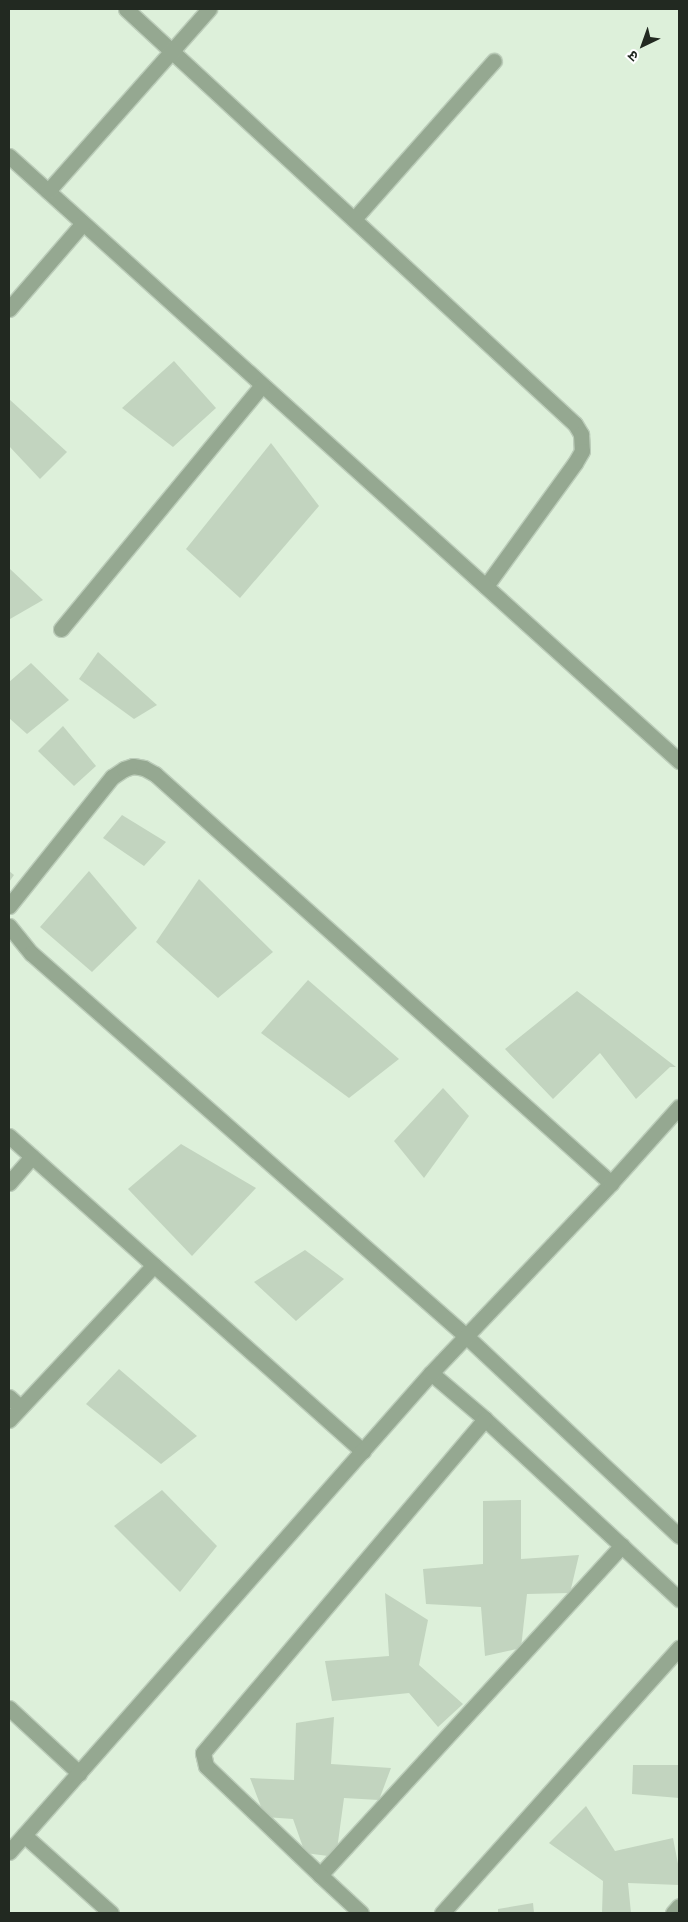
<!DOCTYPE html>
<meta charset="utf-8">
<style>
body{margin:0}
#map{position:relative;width:688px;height:1922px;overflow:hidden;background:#ddf0da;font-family:Quicksand,"Noto Sans Devanagari",sans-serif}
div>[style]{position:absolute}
.building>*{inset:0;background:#c2d4bf}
.roads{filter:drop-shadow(1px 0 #bbccb9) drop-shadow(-1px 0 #bbccb9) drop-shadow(0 1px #bbccb9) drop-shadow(0 -1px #bbccb9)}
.minor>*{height:15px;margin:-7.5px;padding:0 7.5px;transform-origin:7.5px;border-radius:7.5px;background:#95a891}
span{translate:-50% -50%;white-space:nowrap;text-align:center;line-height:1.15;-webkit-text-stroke:5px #fff;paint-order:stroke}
.frame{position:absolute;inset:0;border:10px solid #222921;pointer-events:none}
.north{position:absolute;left:618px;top:20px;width:50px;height:50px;-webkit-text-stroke:4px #fff;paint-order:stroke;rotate:222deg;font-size:14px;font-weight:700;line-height:20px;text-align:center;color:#222921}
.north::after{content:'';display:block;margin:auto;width:18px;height:22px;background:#222921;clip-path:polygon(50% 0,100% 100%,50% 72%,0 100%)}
</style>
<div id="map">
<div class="building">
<div style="clip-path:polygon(174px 361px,216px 408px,173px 447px,122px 408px)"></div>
<div style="clip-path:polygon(9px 399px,67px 452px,40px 479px,9px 446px)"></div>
<div style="clip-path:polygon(271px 443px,319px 506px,240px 598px,186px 549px)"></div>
<div style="clip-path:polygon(9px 568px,43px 600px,10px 619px,9px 618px)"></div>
<div style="clip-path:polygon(98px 652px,157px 705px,134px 719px,79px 679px)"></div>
<div style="clip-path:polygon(31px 663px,69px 700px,27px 734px,9px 718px,9px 682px)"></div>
<div style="clip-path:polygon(63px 726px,96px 766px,74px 786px,38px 751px)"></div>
<div style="clip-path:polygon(122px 815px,166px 842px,144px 866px,103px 838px)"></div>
<div style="clip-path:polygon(9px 871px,14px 875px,9px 882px)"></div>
<div style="clip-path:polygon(89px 871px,137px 928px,92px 972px,40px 927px)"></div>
<div style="clip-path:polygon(199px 879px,273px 952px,218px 998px,156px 942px)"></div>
<div style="clip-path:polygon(308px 980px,399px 1059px,349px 1098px,261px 1033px)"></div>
<div style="clip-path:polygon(577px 991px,676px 1067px,670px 1067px,636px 1099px,600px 1053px,553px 1099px,505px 1049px)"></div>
<div style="clip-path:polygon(443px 1088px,469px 1116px,424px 1178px,394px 1141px)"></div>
<div style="clip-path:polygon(181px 1144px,256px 1188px,192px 1256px,128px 1189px)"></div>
<div style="clip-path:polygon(305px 1250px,344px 1279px,296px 1321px,254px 1282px)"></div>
<div style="clip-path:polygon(119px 1369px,197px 1436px,161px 1464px,86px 1404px)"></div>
<div style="clip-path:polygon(162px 1490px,217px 1546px,180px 1592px,114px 1526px)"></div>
<div style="clip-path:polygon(521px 1500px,521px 1559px,579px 1555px,570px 1593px,527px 1594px,521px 1648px,485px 1656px,481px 1607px,426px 1604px,423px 1569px,483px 1564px,483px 1501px)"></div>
<div style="clip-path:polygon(385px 1593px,428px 1620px,419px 1665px,463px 1704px,438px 1727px,409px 1693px,332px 1701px,325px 1661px,389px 1656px)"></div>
<div style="clip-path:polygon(334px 1717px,331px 1764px,391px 1768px,379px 1800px,344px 1798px,336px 1857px,305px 1853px,293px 1819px,265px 1817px,250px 1778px,294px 1780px,296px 1723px)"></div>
<div style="clip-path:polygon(633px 1765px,679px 1765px,679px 1798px,632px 1794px)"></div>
<div style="clip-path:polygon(586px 1806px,615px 1851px,673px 1838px,679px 1869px,679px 1885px,628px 1883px,631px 1913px,602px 1913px,603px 1881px,549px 1843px)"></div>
<div style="clip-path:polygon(533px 1903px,534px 1913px,498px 1913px,498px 1909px)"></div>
</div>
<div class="roads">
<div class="minor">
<div style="left:126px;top:9px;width:611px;rotate:42.75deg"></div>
<div style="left:575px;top:424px;width:12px;rotate:59deg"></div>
<div style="left:581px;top:434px;width:17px;rotate:87deg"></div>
<div style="left:582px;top:451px;width:14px;rotate:120deg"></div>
<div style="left:575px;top:463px;width:152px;rotate:125.9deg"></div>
<div style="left:9px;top:156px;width:903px;rotate:42.08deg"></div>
<div style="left:48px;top:191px;width:243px;rotate:-48.5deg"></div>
<div style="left:354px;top:219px;width:211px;rotate:-48.5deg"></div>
<div style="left:9px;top:309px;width:113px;rotate:-49.3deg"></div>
<div style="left:61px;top:629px;width:316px;rotate:-50.5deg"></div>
<div style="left:9px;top:906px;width:165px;rotate:-51.4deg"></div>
<div style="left:112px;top:777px;width:14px;rotate:-34deg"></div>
<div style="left:124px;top:769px;width:9px;rotate:-18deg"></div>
<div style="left:133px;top:766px;width:11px;rotate:10deg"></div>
<div style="left:144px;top:768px;width:13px;rotate:29deg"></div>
<div style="left:155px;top:774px;width:613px;rotate:41.89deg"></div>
<div style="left:9px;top:926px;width:35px;rotate:51deg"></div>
<div style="left:31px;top:953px;width:580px;rotate:41.36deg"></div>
<div style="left:466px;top:1336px;width:292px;rotate:43.2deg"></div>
<div style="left:9px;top:1136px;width:474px;rotate:41.7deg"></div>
<div style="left:9px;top:1183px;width:35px;rotate:-49deg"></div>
<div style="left:431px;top:1373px;width:71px;rotate:40.4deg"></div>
<div style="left:9px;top:1397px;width:15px;rotate:42deg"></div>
<div style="left:9px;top:1420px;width:212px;rotate:-46.9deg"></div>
<div style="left:622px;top:1546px;width:78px;rotate:42.9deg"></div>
<div style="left:9px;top:1708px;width:96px;rotate:42.9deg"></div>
<div style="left:24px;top:1835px;width:117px;rotate:41.9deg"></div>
<div style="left:9px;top:1852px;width:638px;rotate:-48.62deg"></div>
<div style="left:431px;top:1373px;width:262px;rotate:-46.5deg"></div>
<div style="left:611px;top:1183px;width:102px;rotate:-48.2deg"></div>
<div style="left:320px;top:1875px;width:447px;rotate:-47.5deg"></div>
<div style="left:622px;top:1546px;width:187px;rotate:-137.2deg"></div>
<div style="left:485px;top:1419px;width:437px;rotate:130.2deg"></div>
<div style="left:203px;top:1753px;width:13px;rotate:77deg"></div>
<div style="left:206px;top:1766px;width:158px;rotate:43.7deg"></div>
<div style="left:320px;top:1875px;width:56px;rotate:42.8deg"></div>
<div style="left:442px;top:1913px;width:356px;rotate:-48.2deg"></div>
<div style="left:673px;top:1913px;width:9px;rotate:-49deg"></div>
</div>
</div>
<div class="frame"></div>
<div class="north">उ</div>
</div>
